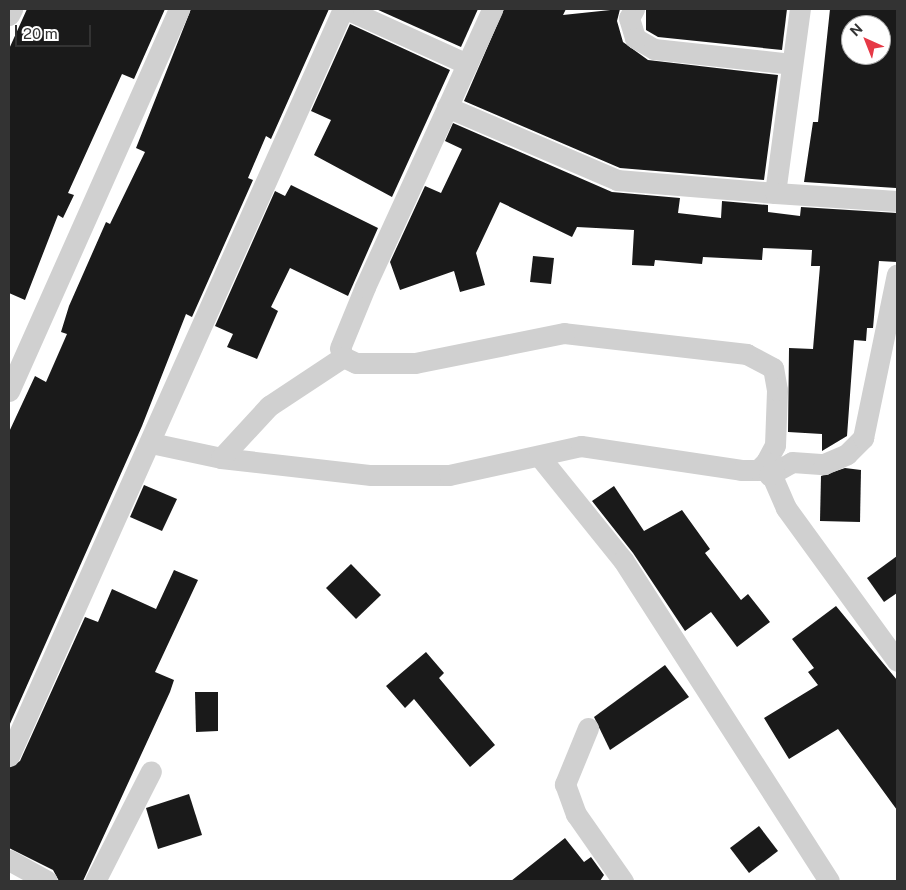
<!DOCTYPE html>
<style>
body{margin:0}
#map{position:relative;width:906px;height:890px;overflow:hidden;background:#fff;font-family:"Public Sans",sans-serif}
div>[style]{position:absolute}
.building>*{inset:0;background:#1a1a1a}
.minor>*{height:21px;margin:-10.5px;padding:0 10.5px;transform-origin:10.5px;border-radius:10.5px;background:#d0d0d0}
span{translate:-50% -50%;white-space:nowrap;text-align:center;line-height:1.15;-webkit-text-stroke:5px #fff;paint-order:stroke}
.frame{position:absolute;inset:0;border:10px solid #333;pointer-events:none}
.north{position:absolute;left:841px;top:15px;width:50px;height:50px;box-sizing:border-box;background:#fff;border:1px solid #adadad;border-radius:50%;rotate:316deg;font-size:14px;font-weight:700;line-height:20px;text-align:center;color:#333}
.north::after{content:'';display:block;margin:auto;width:18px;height:22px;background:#e63946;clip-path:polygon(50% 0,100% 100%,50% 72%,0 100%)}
.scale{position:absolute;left:15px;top:25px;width:76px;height:22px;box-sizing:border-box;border:2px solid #333;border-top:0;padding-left:6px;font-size:15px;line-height:18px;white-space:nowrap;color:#333;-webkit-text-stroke:4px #fff;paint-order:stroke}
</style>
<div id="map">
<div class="building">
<div style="clip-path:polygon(27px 9px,165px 9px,134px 79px,122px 74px,68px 193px,74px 195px,63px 218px,58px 215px,25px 300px,9px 293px,9px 49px)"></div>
<div style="clip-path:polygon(191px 9px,329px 9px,271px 139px,266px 136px,248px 178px,253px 180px,192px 317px,186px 314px,142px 426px,9px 726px,9px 432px,35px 376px,46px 382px,67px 334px,61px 332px,69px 306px,106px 222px,110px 224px,145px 152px,136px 148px)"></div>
<div style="clip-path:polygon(376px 9px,478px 9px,461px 47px)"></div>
<div style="clip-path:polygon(504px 9px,566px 9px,563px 15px,620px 9px,617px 21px,623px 42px,648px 60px,778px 75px,764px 180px,620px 168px,464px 101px)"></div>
<div style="clip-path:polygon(646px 9px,787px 9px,782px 50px,658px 37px,646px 30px)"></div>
<div style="clip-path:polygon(evenodd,830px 9px,897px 9px,896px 188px,804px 182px,813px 122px,818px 122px,830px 9px,851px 25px,881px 25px,881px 55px,851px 55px,851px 25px)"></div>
<div style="clip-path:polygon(350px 24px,450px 70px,392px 197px,314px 155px,331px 120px,311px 111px)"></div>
<div style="clip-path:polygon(453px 123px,612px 192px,680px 198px,678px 213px,721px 218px,722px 201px,768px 205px,768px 212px,800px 216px,801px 207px,897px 213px,897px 262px,879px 261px,873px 328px,867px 328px,866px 341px,854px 340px,847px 436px,822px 451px,822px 434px,788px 432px,789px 348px,813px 349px,820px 266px,811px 266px,812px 250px,763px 248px,762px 260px,703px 257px,702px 264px,655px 260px,654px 266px,632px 265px,634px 230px,577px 227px,572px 237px,500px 202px,476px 253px,485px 285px,460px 292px,454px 271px,400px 290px,390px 262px,425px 186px,441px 193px,462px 149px,445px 141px)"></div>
<div style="clip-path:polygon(291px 185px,378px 228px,348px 296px,290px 268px,271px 307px,278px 311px,257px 359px,227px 347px,233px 334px,215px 326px,275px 191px,285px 196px)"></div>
<div style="clip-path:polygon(533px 256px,554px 258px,551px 284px,530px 282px)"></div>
<div style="clip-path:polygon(845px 468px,861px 470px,860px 522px,820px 521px,821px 476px)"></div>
<div style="clip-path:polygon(144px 485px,177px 499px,162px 531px,130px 517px)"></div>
<div style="clip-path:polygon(614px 486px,644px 531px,682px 510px,710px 549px,705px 553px,741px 600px,748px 594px,770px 622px,737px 647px,711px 612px,685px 631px,633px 553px,592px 501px)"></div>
<div style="clip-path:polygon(897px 556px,897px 593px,884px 602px,867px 578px)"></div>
<div style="clip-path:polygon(351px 564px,381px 595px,356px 619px,326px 588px)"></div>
<div style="clip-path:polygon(174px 570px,198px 580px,155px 672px,174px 680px,170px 692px,83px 881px,59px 881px,53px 870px,9px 848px,9px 768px,20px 761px,85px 617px,98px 622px,112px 589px,156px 609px)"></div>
<div style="clip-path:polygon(836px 606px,897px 680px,897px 810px,838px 729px,789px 759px,764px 718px,818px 685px,808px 672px,814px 668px,792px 639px)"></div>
<div style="clip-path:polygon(426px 652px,444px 673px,439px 678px,495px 745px,470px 767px,414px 699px,405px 708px,386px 686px)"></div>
<div style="clip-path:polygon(665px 665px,689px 697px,610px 750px,594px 717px)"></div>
<div style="clip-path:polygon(195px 692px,218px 692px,218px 731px,196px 732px)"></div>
<div style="clip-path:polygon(189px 794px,202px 835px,158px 849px,146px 808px)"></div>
<div style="clip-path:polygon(759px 826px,778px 851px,749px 873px,730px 848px)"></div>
<div style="clip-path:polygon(565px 838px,584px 862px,591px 857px,604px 875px,600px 881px,511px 881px)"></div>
</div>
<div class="minor">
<div style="left:346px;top:9px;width:133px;rotate:24.4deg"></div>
<div style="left:634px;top:9px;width:10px;rotate:119deg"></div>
<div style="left:629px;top:18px;width:21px;rotate:73deg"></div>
<div style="left:635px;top:38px;width:22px;rotate:30deg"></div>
<div style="left:654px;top:49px;width:138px;rotate:6.2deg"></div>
<div style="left:9px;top:15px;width:7px;rotate:-63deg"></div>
<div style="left:447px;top:107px;width:185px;rotate:23.2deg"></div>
<div style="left:617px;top:180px;width:159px;rotate:4.7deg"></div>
<div style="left:775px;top:193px;width:186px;rotate:-82.3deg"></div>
<div style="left:775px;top:193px;width:122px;rotate:3.8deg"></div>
<div style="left:9px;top:391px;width:418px;rotate:-66deg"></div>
<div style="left:151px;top:443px;width:72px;rotate:12.1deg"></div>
<div style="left:221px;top:458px;width:151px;rotate:6.5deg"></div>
<div style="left:371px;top:475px;width:78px"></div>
<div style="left:449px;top:475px;width:135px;rotate:-12.4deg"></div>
<div style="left:581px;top:446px;width:162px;rotate:8.5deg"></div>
<div style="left:741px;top:470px;width:17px"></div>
<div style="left:758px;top:470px;width:11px;rotate:-45deg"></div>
<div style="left:766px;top:462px;width:19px;rotate:-62deg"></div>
<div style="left:775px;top:445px;width:55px;rotate:-87.9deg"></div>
<div style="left:777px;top:390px;width:22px;rotate:-100deg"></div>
<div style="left:773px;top:368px;width:30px;rotate:-152deg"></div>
<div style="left:747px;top:354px;width:184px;rotate:-173.5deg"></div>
<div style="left:564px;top:333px;width:152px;rotate:168.6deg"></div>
<div style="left:415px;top:363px;width:59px;rotate:180deg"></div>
<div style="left:356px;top:363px;width:14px;rotate:-155deg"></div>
<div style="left:343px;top:357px;width:9px;rotate:-108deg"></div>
<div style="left:340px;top:348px;width:66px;rotate:-67.7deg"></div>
<div style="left:365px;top:287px;width:306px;rotate:-65.4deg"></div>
<div style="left:539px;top:456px;width:134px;rotate:51.1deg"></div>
<div style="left:623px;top:560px;width:381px;rotate:57.3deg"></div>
<div style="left:221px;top:458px;width:71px;rotate:-47.3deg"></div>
<div style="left:269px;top:406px;width:89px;rotate:-33.5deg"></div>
<div style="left:766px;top:462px;width:50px;rotate:66.5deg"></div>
<div style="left:786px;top:508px;width:189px;rotate:54deg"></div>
<div style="left:769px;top:475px;width:26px;rotate:-29deg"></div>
<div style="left:792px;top:462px;width:32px;rotate:4deg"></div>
<div style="left:824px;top:464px;width:25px;rotate:-23deg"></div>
<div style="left:847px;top:454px;width:23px;rotate:-45deg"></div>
<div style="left:863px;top:438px;width:167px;rotate:-78.3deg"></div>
<div style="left:588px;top:728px;width:61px;rotate:112.3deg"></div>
<div style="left:565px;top:784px;width:32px;rotate:70deg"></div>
<div style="left:576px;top:814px;width:82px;rotate:55deg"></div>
<div style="left:9px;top:756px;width:818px;rotate:-65.91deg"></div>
<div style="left:9px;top:860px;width:43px;rotate:28.9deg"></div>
<div style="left:95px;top:881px;width:123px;rotate:-63deg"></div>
</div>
<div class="frame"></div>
<div class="north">N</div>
<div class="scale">20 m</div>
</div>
